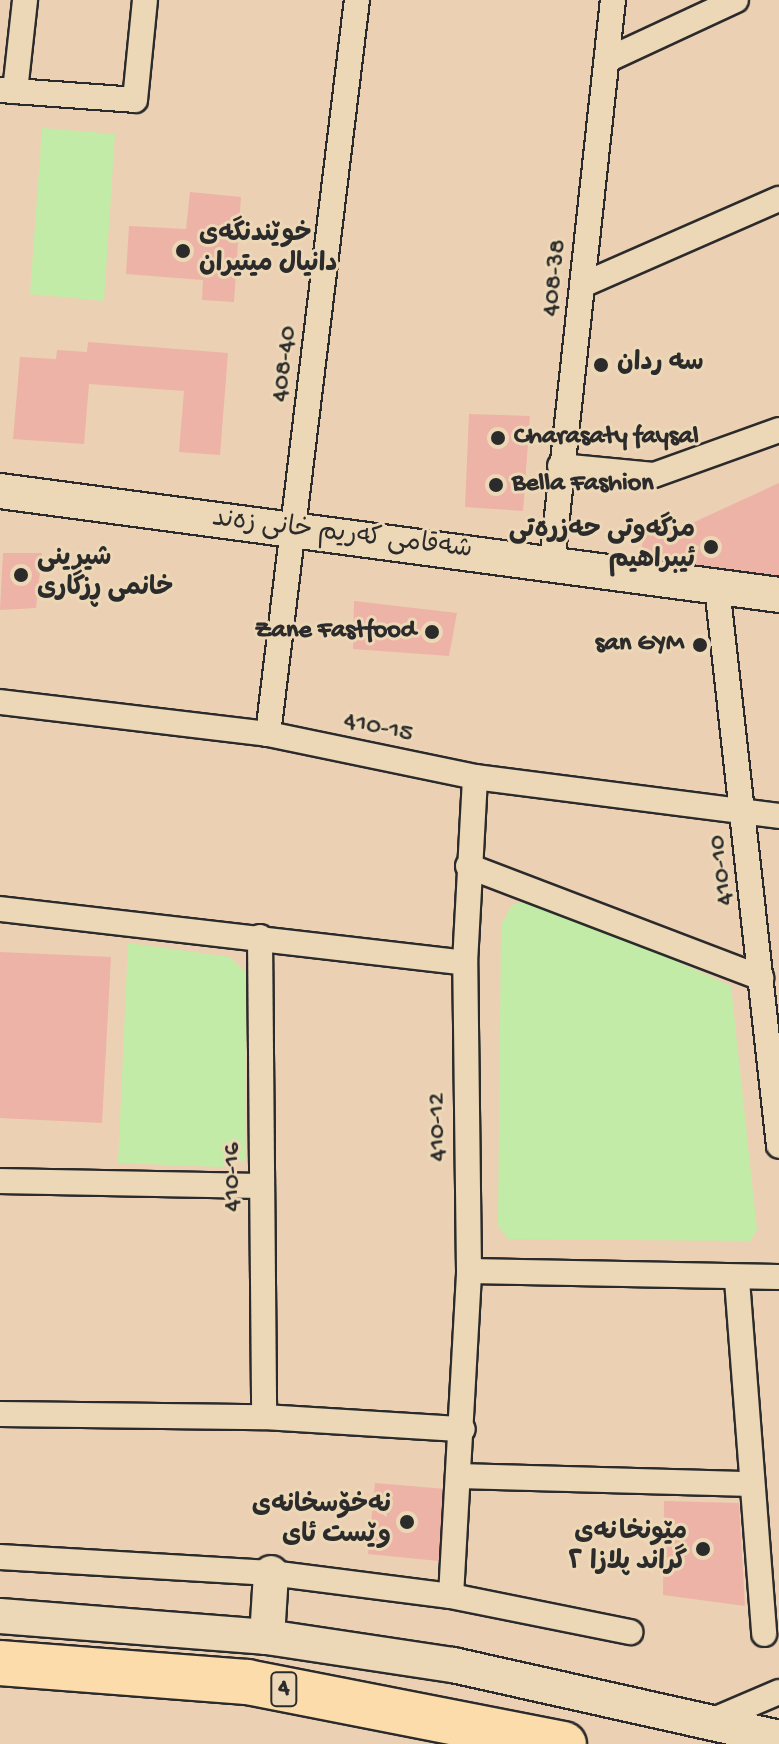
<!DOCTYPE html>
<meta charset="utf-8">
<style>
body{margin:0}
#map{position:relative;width:779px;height:1744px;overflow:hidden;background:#ecd0b3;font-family:"Gochi Hand","Playpen Sans Arabic",sans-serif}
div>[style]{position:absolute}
.green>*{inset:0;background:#c2eba7}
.building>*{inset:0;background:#edb3a6}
.roads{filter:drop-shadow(2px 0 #2b2b2b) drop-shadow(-2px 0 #2b2b2b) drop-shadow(0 2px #2b2b2b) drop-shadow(0 -2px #2b2b2b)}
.street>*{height:24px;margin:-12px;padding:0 12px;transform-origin:12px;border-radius:12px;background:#ecd7b6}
.secondary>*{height:34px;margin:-17px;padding:0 17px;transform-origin:17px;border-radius:17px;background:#ecd7b6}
.highway>*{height:44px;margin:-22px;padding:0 22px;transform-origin:22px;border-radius:22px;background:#fddcac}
.dots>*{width:22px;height:22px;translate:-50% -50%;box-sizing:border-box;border:4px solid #ecd7b6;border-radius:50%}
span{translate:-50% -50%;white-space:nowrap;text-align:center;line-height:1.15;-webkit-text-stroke:6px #ecd7b6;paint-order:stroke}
.shield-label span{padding:2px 6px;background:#ecd7b6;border:2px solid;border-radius:6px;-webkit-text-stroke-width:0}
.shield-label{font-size:24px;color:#2b2b2b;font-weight:700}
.poi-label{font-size:26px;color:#2b2b2b;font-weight:700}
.left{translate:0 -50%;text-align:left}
.right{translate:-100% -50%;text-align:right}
.street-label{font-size:26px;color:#2b2b2b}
</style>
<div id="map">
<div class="green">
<div style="clip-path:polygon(42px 128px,115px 134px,104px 301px,30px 294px)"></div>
<div style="clip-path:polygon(538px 898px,731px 986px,757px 1230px,750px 1241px,508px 1239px,498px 1226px,501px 925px,512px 905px)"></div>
<div style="clip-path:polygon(128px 943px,230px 957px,247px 973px,245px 1160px,223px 1167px,118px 1163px)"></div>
</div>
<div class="building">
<div style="clip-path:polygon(190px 192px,241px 197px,234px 302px,202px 300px,203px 280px,126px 274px,129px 226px,186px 229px)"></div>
<div style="clip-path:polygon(88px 342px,228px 353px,220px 455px,179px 452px,184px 391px,89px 384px,84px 444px,13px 439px,20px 357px,56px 359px,57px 350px,87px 352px)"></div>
<div style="clip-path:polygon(469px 414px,530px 416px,523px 511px,465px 507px)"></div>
<div style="clip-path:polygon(779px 483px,779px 583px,639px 565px,645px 528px,677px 530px)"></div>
<div style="clip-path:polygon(3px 553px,42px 553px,36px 608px,0 610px)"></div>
<div style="clip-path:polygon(354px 601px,457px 613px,449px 656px,353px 649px)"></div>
<div style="clip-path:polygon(0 952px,111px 957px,102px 1123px,0 1118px)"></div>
<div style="clip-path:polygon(375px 1483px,446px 1489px,439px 1561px,368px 1554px)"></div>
<div style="clip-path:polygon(664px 1501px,739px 1503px,745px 1606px,663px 1595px)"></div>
</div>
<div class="roads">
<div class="street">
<div style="left:607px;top:60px;width:142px;rotate:-24.9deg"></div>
<div style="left:0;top:90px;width:135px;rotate:4.2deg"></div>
<div style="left:135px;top:100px;width:100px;rotate:-84.3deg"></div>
<div style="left:15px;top:91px;width:92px;rotate:-83.7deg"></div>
<div style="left:585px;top:284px;width:212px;rotate:-23.7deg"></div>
<div style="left:560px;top:466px;width:94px;rotate:5.5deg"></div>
<div style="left:654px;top:475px;width:133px;rotate:-19.8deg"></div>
<div style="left:552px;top:563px;width:566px;rotate:-83.82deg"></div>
<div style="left:717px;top:587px;width:562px;rotate:83.67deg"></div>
<div style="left:0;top:702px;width:270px;rotate:6.8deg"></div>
<div style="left:268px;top:734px;width:211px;rotate:11.7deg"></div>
<div style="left:475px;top:777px;width:306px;rotate:7.3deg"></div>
<div style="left:268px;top:734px;width:739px;rotate:-83.09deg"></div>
<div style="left:468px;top:866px;width:314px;rotate:20.9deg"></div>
<div style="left:0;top:909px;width:468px;rotate:6.6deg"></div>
<div style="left:260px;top:937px;width:480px;rotate:89.5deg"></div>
<div style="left:0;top:1181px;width:262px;rotate:1.1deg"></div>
<div style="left:469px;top:1271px;width:310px;rotate:1.1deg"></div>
<div style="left:737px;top:1280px;width:355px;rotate:85.6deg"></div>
<div style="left:0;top:1414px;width:264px;rotate:0.7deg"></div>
<div style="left:264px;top:1417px;width:199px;rotate:3.5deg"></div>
<div style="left:461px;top:1476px;width:288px;rotate:1.6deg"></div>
<div style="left:0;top:1557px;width:271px;rotate:3.4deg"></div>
<div style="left:271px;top:1573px;width:181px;rotate:7.3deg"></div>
<div style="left:451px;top:1596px;width:183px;rotate:11.4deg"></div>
<div style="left:451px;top:1596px;width:325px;rotate:-86.8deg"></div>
<div style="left:469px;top:1271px;width:308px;rotate:-90.7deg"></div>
<div style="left:465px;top:963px;width:186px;rotate:-86.9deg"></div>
<div style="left:711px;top:1721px;width:74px;rotate:-23.1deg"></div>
</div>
<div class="secondary">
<div style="left:0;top:491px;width:786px;rotate:7.6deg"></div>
<div style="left:0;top:1616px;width:268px;rotate:4.5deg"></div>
<div style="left:267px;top:1637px;width:188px;rotate:8.6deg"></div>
<div style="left:453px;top:1665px;width:334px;rotate:12.6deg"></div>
<div style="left:267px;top:1637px;width:64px;rotate:-86.4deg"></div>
</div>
<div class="highway">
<div style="left:0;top:1663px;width:248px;rotate:4.4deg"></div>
<div style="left:247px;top:1682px;width:323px;rotate:11.1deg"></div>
</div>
</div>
<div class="dots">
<div style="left:183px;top:251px;background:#2b2b2b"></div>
<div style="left:601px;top:365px;background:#2b2b2b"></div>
<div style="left:498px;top:438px;background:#2b2b2b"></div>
<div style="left:496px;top:485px;background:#2b2b2b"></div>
<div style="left:711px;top:547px;background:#2b2b2b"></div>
<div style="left:21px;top:575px;background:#2b2b2b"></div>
<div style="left:432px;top:632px;background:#2b2b2b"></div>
<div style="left:700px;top:645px;background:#2b2b2b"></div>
<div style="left:407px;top:1522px;background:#2b2b2b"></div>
<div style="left:703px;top:1549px;background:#2b2b2b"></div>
</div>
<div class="shield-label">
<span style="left:284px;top:1689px">4</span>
</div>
<div class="poi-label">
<span class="left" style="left:199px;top:251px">خوێندنگەی<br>دانیال میتیران</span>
<span class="left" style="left:617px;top:365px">سه ردان</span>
<span class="left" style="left:514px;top:438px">Charasaty faysal</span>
<span class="left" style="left:512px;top:485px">Bella Fashion</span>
<span class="right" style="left:695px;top:547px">مزگەوتی حەزرەتی<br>ئیبراهیم</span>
<span class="left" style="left:37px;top:575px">شیرینی<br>خانمی ڕزگاری</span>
<span class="right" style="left:416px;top:632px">Zane Fastfood</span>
<span class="right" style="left:684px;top:645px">san GYM</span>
<span class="right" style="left:391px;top:1522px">نەخۆسخانەی<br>وێست ئای</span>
<span class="right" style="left:687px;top:1549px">مێونخانەی<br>گراند پلازا ٢</span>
</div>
<div class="street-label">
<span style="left:556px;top:278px;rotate:-84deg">408-38</span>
<span style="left:286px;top:364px;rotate:-83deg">408-40</span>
<span style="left:342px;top:536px;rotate:7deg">شەقامی کەریم خانی زەند</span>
<span style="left:378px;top:729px;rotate:12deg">410-15</span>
<span style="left:723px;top:870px;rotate:-97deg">410-10</span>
<span style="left:439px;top:1127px;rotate:-91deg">410-12</span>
<span style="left:234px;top:1177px;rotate:-90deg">410-16</span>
</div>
</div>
